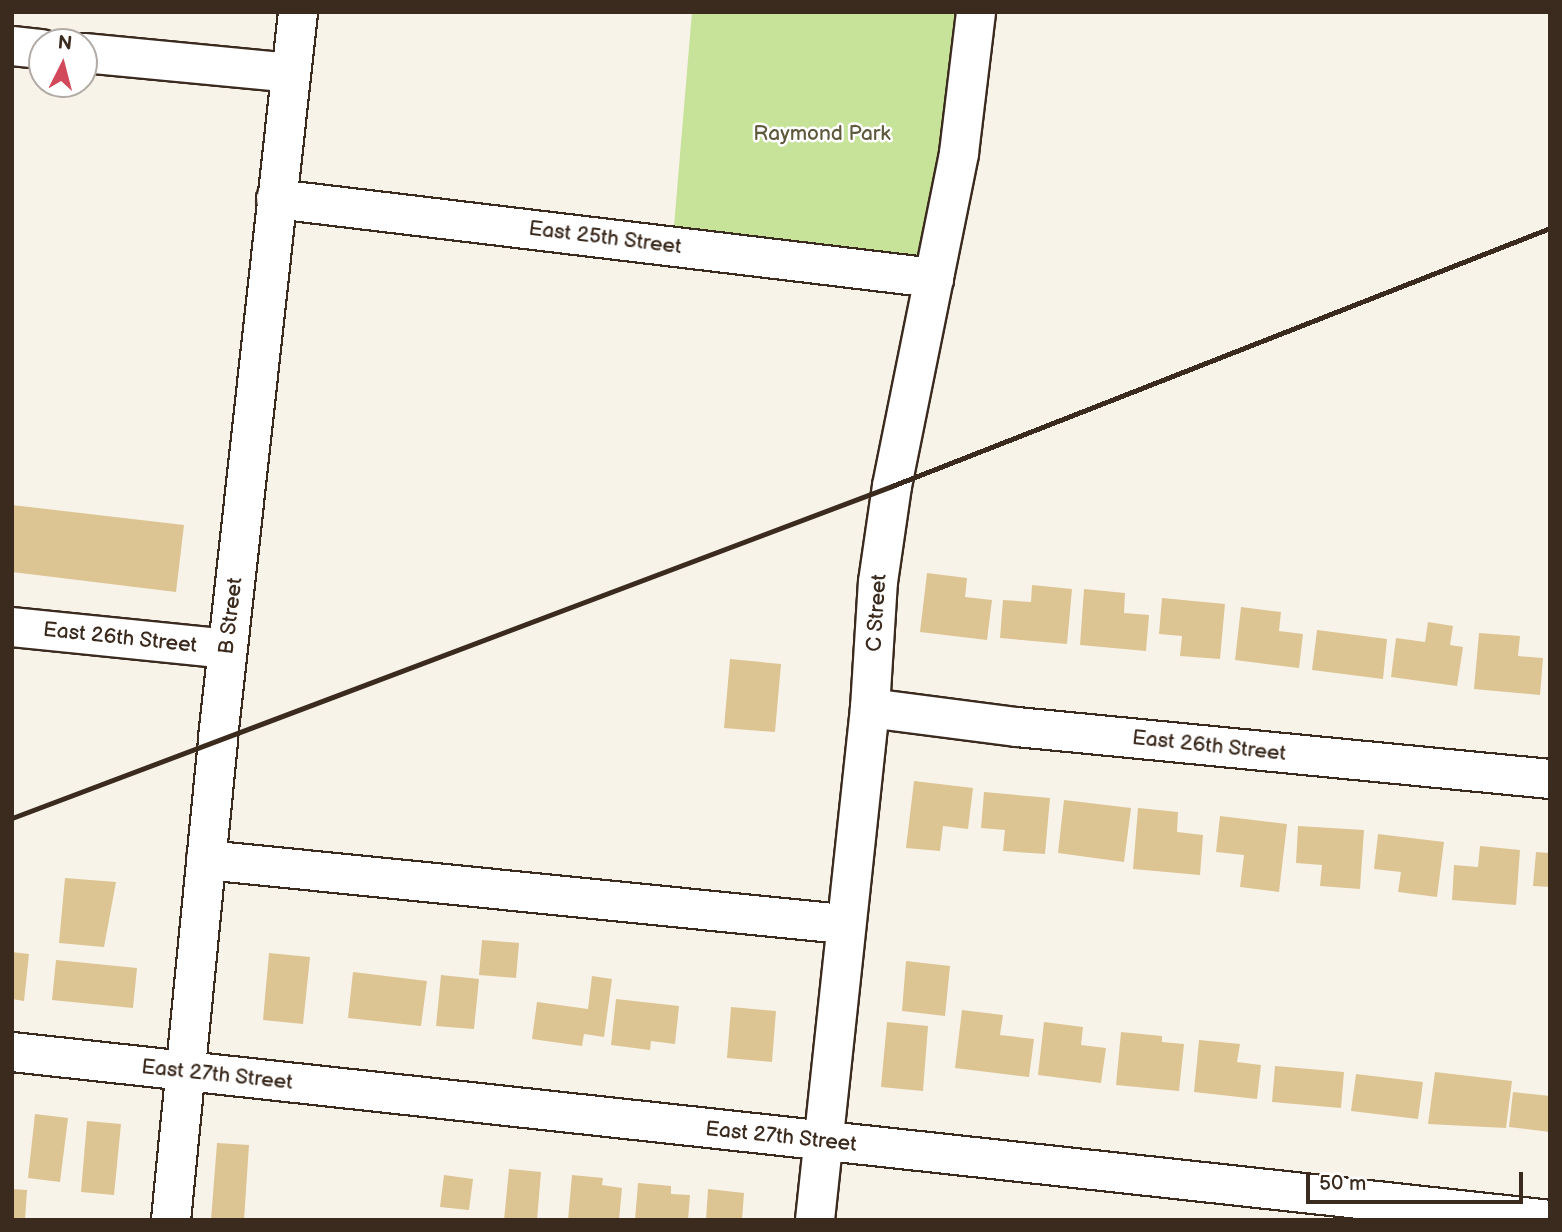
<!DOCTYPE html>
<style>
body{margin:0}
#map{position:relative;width:1562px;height:1232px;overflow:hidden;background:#f8f3e9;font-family:"Balsamiq Sans",sans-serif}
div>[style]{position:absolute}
.green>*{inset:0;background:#c7e299}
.building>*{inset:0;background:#ddc493}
.roads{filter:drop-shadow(2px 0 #3b2a1e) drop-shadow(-2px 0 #3b2a1e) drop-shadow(0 2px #3b2a1e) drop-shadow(0 -2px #3b2a1e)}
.minor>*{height:38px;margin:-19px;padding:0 19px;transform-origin:19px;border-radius:19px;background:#fff}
.rail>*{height:5px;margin:-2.5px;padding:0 2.5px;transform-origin:2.5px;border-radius:2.5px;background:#3b2a1e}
span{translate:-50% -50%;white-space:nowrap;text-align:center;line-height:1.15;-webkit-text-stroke:5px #fff;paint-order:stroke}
.park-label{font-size:21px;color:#5e583d}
.street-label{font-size:21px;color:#3b2a1e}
.frame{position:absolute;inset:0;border:14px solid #3b2a1e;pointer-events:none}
.north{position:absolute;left:28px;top:28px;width:70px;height:70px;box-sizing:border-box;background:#fff;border:2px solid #b1aaa5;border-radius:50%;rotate:6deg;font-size:19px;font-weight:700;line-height:28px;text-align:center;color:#3b2a1e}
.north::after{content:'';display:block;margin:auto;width:24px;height:32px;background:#d1495b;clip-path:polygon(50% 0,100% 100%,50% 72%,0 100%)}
.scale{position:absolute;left:1306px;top:1172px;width:217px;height:32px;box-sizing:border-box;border:4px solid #3b2a1e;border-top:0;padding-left:9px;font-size:21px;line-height:24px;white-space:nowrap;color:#3b2a1e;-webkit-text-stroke:5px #fff;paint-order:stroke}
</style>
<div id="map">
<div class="green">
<div style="clip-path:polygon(692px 12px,966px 12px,927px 270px,673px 238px)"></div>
</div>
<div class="building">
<div style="clip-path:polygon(12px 505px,184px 525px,176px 592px,12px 572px)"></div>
<div style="clip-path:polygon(927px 573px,967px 578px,965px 597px,992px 600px,987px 640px,920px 632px)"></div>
<div style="clip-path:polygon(1032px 585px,1072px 589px,1067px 644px,1000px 638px,1003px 600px,1031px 602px)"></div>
<div style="clip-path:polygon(1084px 589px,1125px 593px,1124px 613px,1149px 615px,1146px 651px,1080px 645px)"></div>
<div style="clip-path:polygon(1162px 598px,1225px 604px,1220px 659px,1180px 656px,1182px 636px,1159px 634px)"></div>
<div style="clip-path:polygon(1241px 607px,1281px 612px,1279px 631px,1303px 634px,1299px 668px,1235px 660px)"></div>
<div style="clip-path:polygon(1428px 622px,1453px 626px,1450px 645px,1463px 647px,1457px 686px,1391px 677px,1396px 638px,1425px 642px)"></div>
<div style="clip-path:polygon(1317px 630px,1387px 639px,1383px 679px,1312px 670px)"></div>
<div style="clip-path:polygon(1479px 633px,1520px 636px,1518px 656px,1543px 658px,1540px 695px,1474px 689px)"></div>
<div style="clip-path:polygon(730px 659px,781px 664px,775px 732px,724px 728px)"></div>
<div style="clip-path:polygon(914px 781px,973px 788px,968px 829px,943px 826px,940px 851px,906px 848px)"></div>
<div style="clip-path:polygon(984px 792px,1050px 798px,1045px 854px,1003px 851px,1005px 830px,981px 828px)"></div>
<div style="clip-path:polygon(1064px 800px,1131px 808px,1124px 862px,1058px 853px)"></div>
<div style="clip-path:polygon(1138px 808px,1178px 812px,1177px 832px,1203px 835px,1200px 875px,1133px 869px)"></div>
<div style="clip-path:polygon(1220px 816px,1287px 824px,1279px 892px,1240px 887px,1244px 855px,1216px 852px)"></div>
<div style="clip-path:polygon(1298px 826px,1364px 830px,1360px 889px,1320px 886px,1322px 865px,1296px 863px)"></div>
<div style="clip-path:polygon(1378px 834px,1444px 842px,1437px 897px,1398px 892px,1401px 872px,1374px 869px)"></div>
<div style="clip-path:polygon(1480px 846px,1520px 850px,1516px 905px,1452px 900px,1454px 865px,1478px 867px)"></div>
<div style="clip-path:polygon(1536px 852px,1550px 853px,1550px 887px,1533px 886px)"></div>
<div style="clip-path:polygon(65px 878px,116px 882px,104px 947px,59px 943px)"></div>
<div style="clip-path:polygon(482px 940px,519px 943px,516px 978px,479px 975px)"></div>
<div style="clip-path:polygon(12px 952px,29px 954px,24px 1001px,12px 999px)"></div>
<div style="clip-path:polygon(269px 953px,310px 957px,303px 1024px,263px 1020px)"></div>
<div style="clip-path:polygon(56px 960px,137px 968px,133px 1008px,52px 1000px)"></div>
<div style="clip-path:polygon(906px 961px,950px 966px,945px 1016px,902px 1011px)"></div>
<div style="clip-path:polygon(353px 972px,427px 981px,421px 1026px,348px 1018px)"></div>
<div style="clip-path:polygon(441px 975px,479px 979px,474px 1029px,436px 1026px)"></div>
<div style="clip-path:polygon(592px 976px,612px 979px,604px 1037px,584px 1034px,582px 1046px,532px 1039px,537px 1002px,588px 1009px)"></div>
<div style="clip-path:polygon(616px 999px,679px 1006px,675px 1044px,651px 1041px,650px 1050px,611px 1045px)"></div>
<div style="clip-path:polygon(731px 1007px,776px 1011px,772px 1062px,727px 1058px)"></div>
<div style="clip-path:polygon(962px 1010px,1003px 1015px,1000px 1035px,1034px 1039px,1029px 1077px,955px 1068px)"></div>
<div style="clip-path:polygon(887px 1022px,928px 1026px,923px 1091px,881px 1087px)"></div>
<div style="clip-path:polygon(1044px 1022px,1083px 1027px,1081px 1045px,1106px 1048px,1101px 1083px,1038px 1075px)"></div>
<div style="clip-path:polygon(1121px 1032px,1162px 1036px,1162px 1042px,1184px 1044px,1179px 1091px,1116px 1085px)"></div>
<div style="clip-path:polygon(1199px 1040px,1240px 1044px,1237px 1062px,1261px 1065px,1257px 1099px,1194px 1092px)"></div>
<div style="clip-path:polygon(1275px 1066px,1344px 1072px,1341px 1108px,1272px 1102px)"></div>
<div style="clip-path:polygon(1435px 1072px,1512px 1081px,1506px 1128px,1428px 1124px)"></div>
<div style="clip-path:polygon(1356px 1074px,1423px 1082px,1418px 1119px,1351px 1111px)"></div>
<div style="clip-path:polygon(1513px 1092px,1550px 1096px,1550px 1132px,1509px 1127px)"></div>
<div style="clip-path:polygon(35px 1114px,68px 1118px,60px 1182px,28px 1178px)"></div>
<div style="clip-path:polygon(87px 1121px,121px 1124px,114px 1195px,81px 1192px)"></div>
<div style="clip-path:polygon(217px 1143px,249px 1145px,244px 1220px,211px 1220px)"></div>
<div style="clip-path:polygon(509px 1169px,541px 1172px,537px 1220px,504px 1220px)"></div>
<div style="clip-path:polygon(444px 1175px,473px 1179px,469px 1210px,440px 1207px)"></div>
<div style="clip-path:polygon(572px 1175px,603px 1178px,602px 1185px,622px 1188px,619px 1220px,568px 1220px)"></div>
<div style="clip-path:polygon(638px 1183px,671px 1186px,671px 1194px,690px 1195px,688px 1220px,635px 1220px)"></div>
<div style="clip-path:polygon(12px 1189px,27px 1190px,25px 1220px,12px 1220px)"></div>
<div style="clip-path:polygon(708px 1189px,744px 1193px,742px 1220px,706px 1220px)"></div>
</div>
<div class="roads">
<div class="minor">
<div style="left:12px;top:46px;width:30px;rotate:6deg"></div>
<div style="left:84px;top:53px;width:208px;rotate:5.5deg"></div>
<div style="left:276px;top:199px;width:663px;rotate:6.85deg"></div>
<div style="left:12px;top:627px;width:216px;rotate:5.8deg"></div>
<div style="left:870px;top:708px;width:148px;rotate:7.4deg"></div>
<div style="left:1017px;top:727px;width:536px;rotate:5.57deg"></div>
<div style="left:206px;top:860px;width:640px;rotate:5.74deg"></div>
<div style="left:12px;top:1052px;width:1547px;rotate:6.23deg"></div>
<div style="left:171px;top:1220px;width:484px;rotate:-84.4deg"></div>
<div style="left:218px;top:738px;width:730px;rotate:-83.71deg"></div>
<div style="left:815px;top:1220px;width:515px;rotate:-83.87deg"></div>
<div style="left:870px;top:708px;width:126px;rotate:-86.4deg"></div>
<div style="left:878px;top:582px;width:97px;rotate:-81.7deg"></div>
<div style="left:892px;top:486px;width:340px;rotate:-78.6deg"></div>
<div style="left:959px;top:153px;width:142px;rotate:-83.1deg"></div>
</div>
</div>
<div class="rail">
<div style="left:12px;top:818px;width:941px;rotate:-20.67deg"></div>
<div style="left:892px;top:486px;width:707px;rotate:-21.41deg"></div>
</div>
<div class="park-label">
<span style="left:822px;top:134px">Raymond Park</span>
</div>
<div class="street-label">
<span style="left:605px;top:238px;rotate:7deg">East 25th Street</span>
<span style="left:877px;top:613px;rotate:-86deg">C Street</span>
<span style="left:231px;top:616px;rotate:-83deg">B Street</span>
<span style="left:120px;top:638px;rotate:6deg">East 26th Street</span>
<span style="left:1209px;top:746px;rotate:6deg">East 26th Street</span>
<span style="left:217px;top:1075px;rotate:6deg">East 27th Street</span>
<span style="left:781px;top:1137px;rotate:6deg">East 27th Street</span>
</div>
<div class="frame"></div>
<div class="north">N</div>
<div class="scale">50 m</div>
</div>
